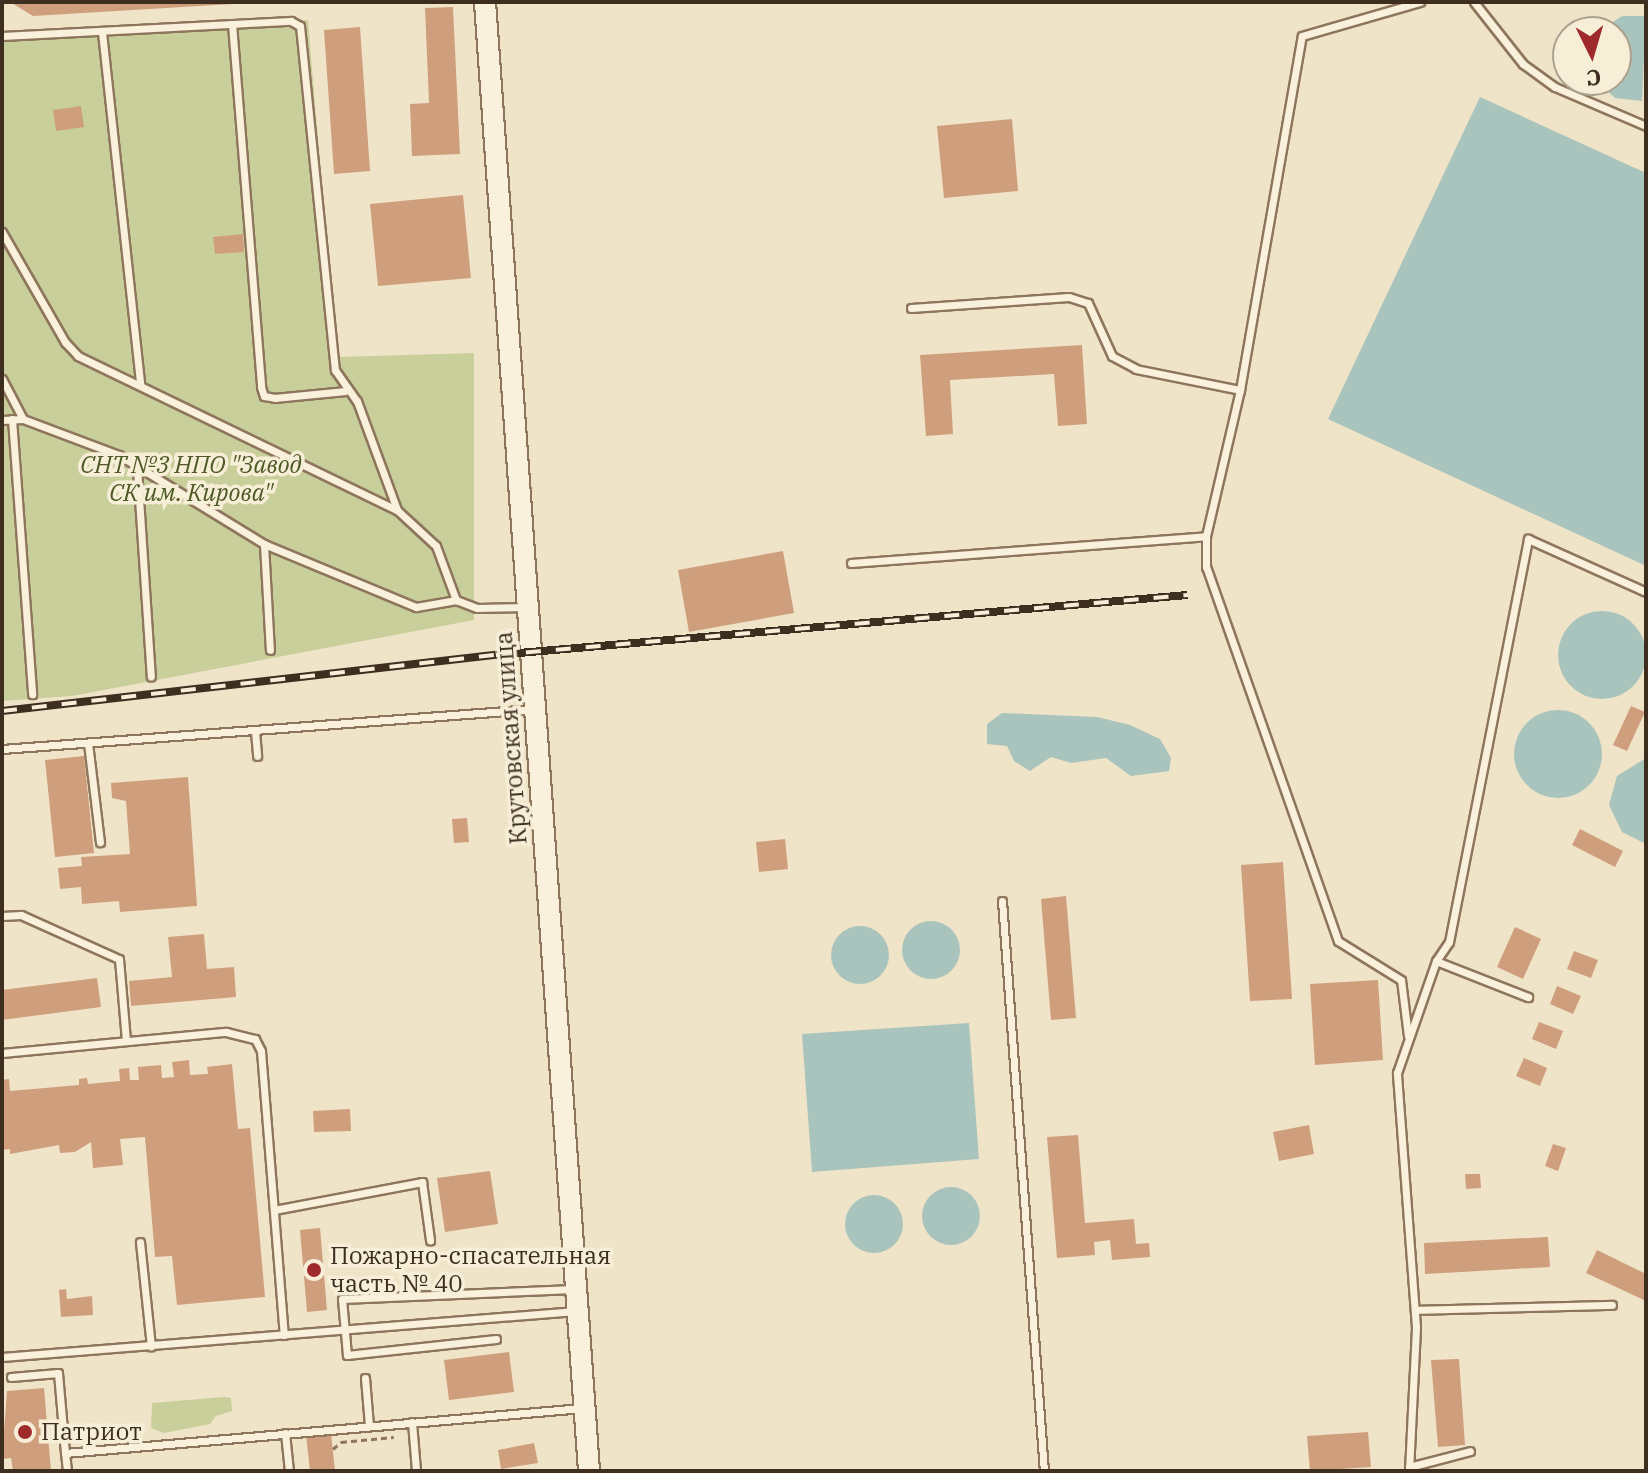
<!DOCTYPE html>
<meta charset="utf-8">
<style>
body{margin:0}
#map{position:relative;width:1648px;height:1473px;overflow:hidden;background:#f0e4c8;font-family:"IBM Plex Serif",serif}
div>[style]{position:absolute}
.green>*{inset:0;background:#c9cf9b}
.water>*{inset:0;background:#a9c4bc}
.round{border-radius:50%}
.building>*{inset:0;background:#cf9f7d}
.path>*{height:3px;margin-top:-1.5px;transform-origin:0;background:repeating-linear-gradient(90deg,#8d765c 0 6px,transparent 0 10px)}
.roads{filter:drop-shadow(2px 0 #8d765c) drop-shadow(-2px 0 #8d765c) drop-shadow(0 2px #8d765c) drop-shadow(0 -2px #8d765c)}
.lane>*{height:7px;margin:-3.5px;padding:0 3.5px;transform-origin:3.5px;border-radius:3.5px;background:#faf1dc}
.secondary>*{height:20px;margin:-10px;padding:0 10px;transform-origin:10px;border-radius:10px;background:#faf1dc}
.rail>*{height:8px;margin-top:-4px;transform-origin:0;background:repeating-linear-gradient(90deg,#f7eed8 0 15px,#3d2e20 0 30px);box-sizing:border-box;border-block:2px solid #3d2e20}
.dots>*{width:22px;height:22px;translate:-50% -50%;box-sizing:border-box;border:4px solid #f7eed8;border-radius:50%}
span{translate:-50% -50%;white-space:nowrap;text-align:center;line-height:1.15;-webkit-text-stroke:7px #f7eed8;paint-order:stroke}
.park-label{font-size:24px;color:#4d5a26;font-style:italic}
.street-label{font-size:24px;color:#3d2e20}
.poi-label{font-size:24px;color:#3d2e20}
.left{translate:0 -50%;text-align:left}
.frame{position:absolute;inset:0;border:4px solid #3d2e20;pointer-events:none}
.north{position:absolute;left:1552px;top:16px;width:80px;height:80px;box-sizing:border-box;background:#f7eed8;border:2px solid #ada18e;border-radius:50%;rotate:175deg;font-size:22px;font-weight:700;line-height:32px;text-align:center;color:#3d2e20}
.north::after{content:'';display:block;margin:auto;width:28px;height:36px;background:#9e2a2b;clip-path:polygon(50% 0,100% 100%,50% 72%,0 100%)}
</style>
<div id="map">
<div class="green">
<div style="clip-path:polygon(308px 20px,336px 357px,474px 353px,474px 620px,72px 696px,2px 701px,2px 40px)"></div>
<div style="clip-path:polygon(224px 1397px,231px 1398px,232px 1411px,216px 1416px,210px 1424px,164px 1433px,151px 1428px,152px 1403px)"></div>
</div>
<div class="water">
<div style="clip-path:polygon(1622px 16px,1646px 16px,1642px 101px,1615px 98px,1596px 80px,1616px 80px,1616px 32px,1598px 32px)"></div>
<div style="clip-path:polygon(1480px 97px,1646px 173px,1646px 566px,1328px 419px)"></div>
<div class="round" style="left:1558px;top:611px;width:88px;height:88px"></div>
<div class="round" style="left:1514px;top:710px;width:88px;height:88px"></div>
<div style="clip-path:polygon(1002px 713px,1097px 717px,1130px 725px,1160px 739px,1171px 758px,1169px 771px,1131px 776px,1106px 758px,1071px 763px,1051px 757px,1030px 771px,1014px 761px,1007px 746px,987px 744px,987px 724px)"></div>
<div style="clip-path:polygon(1646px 758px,1646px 844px,1622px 832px,1609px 805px,1617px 776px)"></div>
<div class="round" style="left:902px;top:921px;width:58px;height:58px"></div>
<div class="round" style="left:831px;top:926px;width:58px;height:58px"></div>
<div style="clip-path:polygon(969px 1023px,979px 1159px,812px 1172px,802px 1034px)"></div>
<div class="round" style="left:922px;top:1187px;width:58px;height:58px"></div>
<div class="round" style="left:845px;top:1195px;width:58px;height:58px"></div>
</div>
<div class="building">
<div style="clip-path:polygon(10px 2px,233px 2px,233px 4px,33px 16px)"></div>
<div style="clip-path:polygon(453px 7px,460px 154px,412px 156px,410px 104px,429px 103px,425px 8px)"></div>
<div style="clip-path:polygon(360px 27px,370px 171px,334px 174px,324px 30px)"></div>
<div style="clip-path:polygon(81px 106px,84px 127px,56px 131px,53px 110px)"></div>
<div style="clip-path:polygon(1012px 119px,1018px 191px,944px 198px,937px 126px)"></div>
<div style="clip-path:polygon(463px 195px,471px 278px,378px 286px,370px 204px)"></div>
<div style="clip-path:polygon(243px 234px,244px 252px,215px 254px,213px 237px)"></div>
<div style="clip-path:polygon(1082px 345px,1087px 424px,1058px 426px,1054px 374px,950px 380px,953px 434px,926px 436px,920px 355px)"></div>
<div style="clip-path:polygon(783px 551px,794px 613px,689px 632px,678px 570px)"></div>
<div style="clip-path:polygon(1631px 706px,1645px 712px,1627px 751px,1613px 745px)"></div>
<div style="clip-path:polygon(84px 756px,94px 853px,55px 857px,45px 760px)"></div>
<div style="clip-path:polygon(188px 777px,197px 906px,120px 912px,119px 901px,82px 904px,81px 887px,60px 889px,58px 868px,82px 866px,81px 857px,130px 854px,126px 801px,112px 798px,111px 783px)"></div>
<div style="clip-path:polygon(467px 818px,469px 842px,454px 843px,452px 819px)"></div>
<div style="clip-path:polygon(1580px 829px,1623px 851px,1615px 867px,1572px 845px)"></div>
<div style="clip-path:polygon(785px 839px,788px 869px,759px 872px,756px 842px)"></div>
<div style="clip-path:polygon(1283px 862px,1292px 999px,1250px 1001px,1241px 865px)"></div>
<div style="clip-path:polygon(1066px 896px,1076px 1018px,1051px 1020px,1041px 899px)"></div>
<div style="clip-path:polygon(1515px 927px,1541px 939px,1523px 979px,1497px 967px)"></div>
<div style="clip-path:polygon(204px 934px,207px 969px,234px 967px,236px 997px,131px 1006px,129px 981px,172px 977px,168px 937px)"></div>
<div style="clip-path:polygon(1574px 951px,1598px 960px,1591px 978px,1567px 969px)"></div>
<div style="clip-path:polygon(97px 978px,101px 1007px,2px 1020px,2px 990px)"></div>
<div style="clip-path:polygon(1378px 980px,1383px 1060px,1315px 1065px,1310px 984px)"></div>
<div style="clip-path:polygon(1557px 986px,1581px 996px,1573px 1014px,1550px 1004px)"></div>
<div style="clip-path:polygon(1539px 1022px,1563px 1031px,1556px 1049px,1532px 1039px)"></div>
<div style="clip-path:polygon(1524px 1058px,1547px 1068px,1540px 1086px,1516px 1076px)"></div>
<div style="clip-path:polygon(189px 1060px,190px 1075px,208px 1074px,207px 1067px,232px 1064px,238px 1129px,250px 1128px,265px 1297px,177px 1305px,172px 1256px,155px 1257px,145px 1137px,120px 1139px,123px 1165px,93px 1168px,91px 1142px,75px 1152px,60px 1153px,59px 1145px,10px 1154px,10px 1149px,2px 1150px,2px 1080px,9px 1079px,10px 1091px,79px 1085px,79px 1079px,87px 1078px,88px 1084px,120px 1081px,119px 1069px,129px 1068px,130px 1080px,139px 1080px,138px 1067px,161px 1065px,162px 1078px,174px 1077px,172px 1062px)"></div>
<div style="clip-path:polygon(350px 1109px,351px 1131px,314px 1132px,313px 1111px)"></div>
<div style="clip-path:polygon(1309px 1125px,1314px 1154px,1279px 1161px,1273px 1132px)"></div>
<div style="clip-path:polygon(1078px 1135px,1085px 1223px,1134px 1219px,1136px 1244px,1149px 1243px,1150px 1257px,1112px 1260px,1110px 1240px,1094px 1242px,1095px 1255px,1057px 1258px,1047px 1137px)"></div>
<div style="clip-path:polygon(1553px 1144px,1566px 1148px,1558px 1171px,1545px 1166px)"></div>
<div style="clip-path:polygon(490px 1171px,498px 1224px,445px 1232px,437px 1178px)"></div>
<div style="clip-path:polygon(1465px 1174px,1480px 1174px,1481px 1188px,1466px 1189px)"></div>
<div style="clip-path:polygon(320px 1228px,327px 1310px,307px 1312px,300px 1230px)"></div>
<div style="clip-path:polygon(1548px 1237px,1550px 1267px,1425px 1274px,1424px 1243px)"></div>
<div style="clip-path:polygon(1597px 1250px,1646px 1274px,1646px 1301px,1586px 1273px)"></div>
<div style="clip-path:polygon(66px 1289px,67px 1299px,92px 1296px,93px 1315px,61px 1317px,59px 1290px)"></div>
<div style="clip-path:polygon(509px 1352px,514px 1392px,449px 1400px,444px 1360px)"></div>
<div style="clip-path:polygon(1459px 1359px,1465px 1445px,1438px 1447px,1431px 1360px)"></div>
<div style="clip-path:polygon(44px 1388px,51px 1471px,13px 1471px,11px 1458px,2px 1459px,7px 1391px)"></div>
<div style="clip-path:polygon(1368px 1432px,1371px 1467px,1310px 1471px,1307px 1436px)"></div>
<div style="clip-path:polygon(331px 1433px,335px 1471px,310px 1471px,306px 1435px)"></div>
<div style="clip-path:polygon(534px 1443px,538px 1463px,501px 1469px,498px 1450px)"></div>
</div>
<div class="path">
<div style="left:333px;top:1449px;width:11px;rotate:-41deg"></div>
<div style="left:341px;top:1442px;width:53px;rotate:-5.4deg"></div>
</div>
<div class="roads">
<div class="lane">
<div style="left:1474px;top:2px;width:79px;rotate:51.7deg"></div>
<div style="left:1523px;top:64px;width:39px;rotate:36deg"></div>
<div style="left:1555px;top:87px;width:99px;rotate:23.2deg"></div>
<div style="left:232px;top:24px;width:364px;rotate:85.4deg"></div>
<div style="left:261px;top:387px;width:9px;rotate:72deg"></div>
<div style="left:264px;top:396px;width:11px;rotate:10deg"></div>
<div style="left:275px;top:398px;width:70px;rotate:-5.7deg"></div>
<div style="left:102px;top:32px;width:354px;rotate:83.8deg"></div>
<div style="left:2px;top:36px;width:289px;rotate:-3deg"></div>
<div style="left:291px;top:21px;width:10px;rotate:29deg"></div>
<div style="left:300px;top:26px;width:346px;rotate:84.2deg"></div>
<div style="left:335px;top:370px;width:38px;rotate:55deg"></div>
<div style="left:357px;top:401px;width:116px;rotate:69.8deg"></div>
<div style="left:2px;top:232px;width:127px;rotate:60.2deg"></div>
<div style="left:65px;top:342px;width:19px;rotate:47deg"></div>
<div style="left:78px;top:356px;width:354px;rotate:25.8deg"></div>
<div style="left:397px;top:510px;width:53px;rotate:42.7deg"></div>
<div style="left:436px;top:546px;width:58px;rotate:69.7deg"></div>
<div style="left:911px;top:308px;width:158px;rotate:-4deg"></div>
<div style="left:1069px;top:297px;width:20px;rotate:18deg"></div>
<div style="left:1088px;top:303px;width:58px;rotate:65.6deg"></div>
<div style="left:1112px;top:356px;width:27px;rotate:28deg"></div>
<div style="left:1136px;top:369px;width:106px;rotate:11.4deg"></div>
<div style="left:2px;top:379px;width:45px;rotate:62.3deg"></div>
<div style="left:12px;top:419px;width:276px;rotate:85.8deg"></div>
<div style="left:2px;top:420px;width:21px;rotate:-3deg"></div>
<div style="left:23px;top:419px;width:103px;rotate:20.6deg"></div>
<div style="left:119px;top:455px;width:170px;rotate:31.5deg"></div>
<div style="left:264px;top:544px;width:165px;rotate:22.5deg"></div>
<div style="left:416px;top:607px;width:41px;rotate:-9.9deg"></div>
<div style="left:456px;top:600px;width:22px;rotate:21deg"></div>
<div style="left:477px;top:608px;width:49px;rotate:-1.2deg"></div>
<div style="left:137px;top:468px;width:209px;rotate:86.2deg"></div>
<div style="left:264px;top:544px;width:106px;rotate:86.8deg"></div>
<div style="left:851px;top:563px;width:356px;rotate:-4.3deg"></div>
<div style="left:255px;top:731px;width:25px;rotate:85deg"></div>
<div style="left:88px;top:743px;width:100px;rotate:83.1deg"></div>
<div style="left:2px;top:749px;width:533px;rotate:-4.31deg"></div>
<div style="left:1002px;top:901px;width:572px;rotate:85.79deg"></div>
<div style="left:2px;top:916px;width:19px;rotate:-3deg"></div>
<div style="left:21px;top:915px;width:107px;rotate:24.2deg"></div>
<div style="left:119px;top:959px;width:82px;rotate:85.1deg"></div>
<div style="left:1436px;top:961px;width:99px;rotate:21.4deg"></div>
<div style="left:1408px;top:1036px;width:56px;rotate:-97.1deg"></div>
<div style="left:1401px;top:980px;width:74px;rotate:-148.2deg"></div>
<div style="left:1338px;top:941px;width:397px;rotate:-109.4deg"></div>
<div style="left:1206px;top:567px;width:31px;rotate:-90deg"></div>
<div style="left:1206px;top:536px;width:150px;rotate:-76.9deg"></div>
<div style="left:1240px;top:390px;width:359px;rotate:-80.1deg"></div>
<div style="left:1302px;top:36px;width:123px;rotate:-16.1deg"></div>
<div style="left:2px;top:1053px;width:225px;rotate:-5.4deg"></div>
<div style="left:226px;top:1032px;width:30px;rotate:14deg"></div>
<div style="left:255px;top:1039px;width:13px;rotate:63deg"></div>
<div style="left:261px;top:1051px;width:285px;rotate:85.4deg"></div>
<div style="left:274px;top:1210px;width:151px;rotate:-10.7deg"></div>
<div style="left:422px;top:1182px;width:59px;rotate:82.1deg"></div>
<div style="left:140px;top:1242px;width:105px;rotate:84deg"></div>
<div style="left:1415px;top:1310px;width:197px;rotate:-1.5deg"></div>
<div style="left:496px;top:1339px;width:150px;rotate:173.9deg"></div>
<div style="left:347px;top:1355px;width:56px;rotate:-95.1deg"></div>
<div style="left:342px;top:1299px;width:232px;rotate:-2.5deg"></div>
<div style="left:2px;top:1357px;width:576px;rotate:-4.58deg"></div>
<div style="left:11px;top:1377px;width:47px;rotate:-4.9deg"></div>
<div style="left:58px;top:1373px;width:80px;rotate:85deg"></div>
<div style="left:365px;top:1378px;width:48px;rotate:85.2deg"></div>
<div style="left:412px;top:1422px;width:49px;rotate:85.3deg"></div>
<div style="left:285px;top:1433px;width:38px;rotate:84deg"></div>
<div style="left:1409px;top:1467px;width:63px;rotate:-14.7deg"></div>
<div style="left:67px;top:1471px;width:18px;rotate:-96deg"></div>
<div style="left:65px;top:1453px;width:519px;rotate:-4.97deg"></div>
<div style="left:1409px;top:1471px;width:144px;rotate:-87.2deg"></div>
<div style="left:1416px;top:1327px;width:255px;rotate:-94.3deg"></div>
<div style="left:1397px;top:1073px;width:119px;rotate:-70.8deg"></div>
<div style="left:1436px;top:961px;width:23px;rotate:-56deg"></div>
<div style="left:1449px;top:942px;width:411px;rotate:-78.9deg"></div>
<div style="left:1528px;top:539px;width:129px;rotate:24.2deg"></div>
</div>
<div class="secondary">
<div style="left:485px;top:2px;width:1473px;rotate:85.95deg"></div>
</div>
</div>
<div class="rail">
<div style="left:2px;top:711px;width:497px;rotate:-6.5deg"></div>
<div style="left:496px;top:655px;width:694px;rotate:-4.96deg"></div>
</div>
<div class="dots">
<div style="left:314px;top:1270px;background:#9e2a2b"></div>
<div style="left:25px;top:1432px;background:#9e2a2b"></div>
</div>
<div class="park-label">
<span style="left:191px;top:479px">СНТ №3 НПО "Завод<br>СК им. Кирова"</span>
</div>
<div class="street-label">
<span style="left:511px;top:738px;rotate:-94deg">Крутовская улица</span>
</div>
<div class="poi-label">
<span class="left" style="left:330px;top:1270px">Пожарно-спасательная<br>часть № 40</span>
<span class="left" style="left:41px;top:1432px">Патриот</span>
</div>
<div class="frame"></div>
<div class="north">С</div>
</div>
